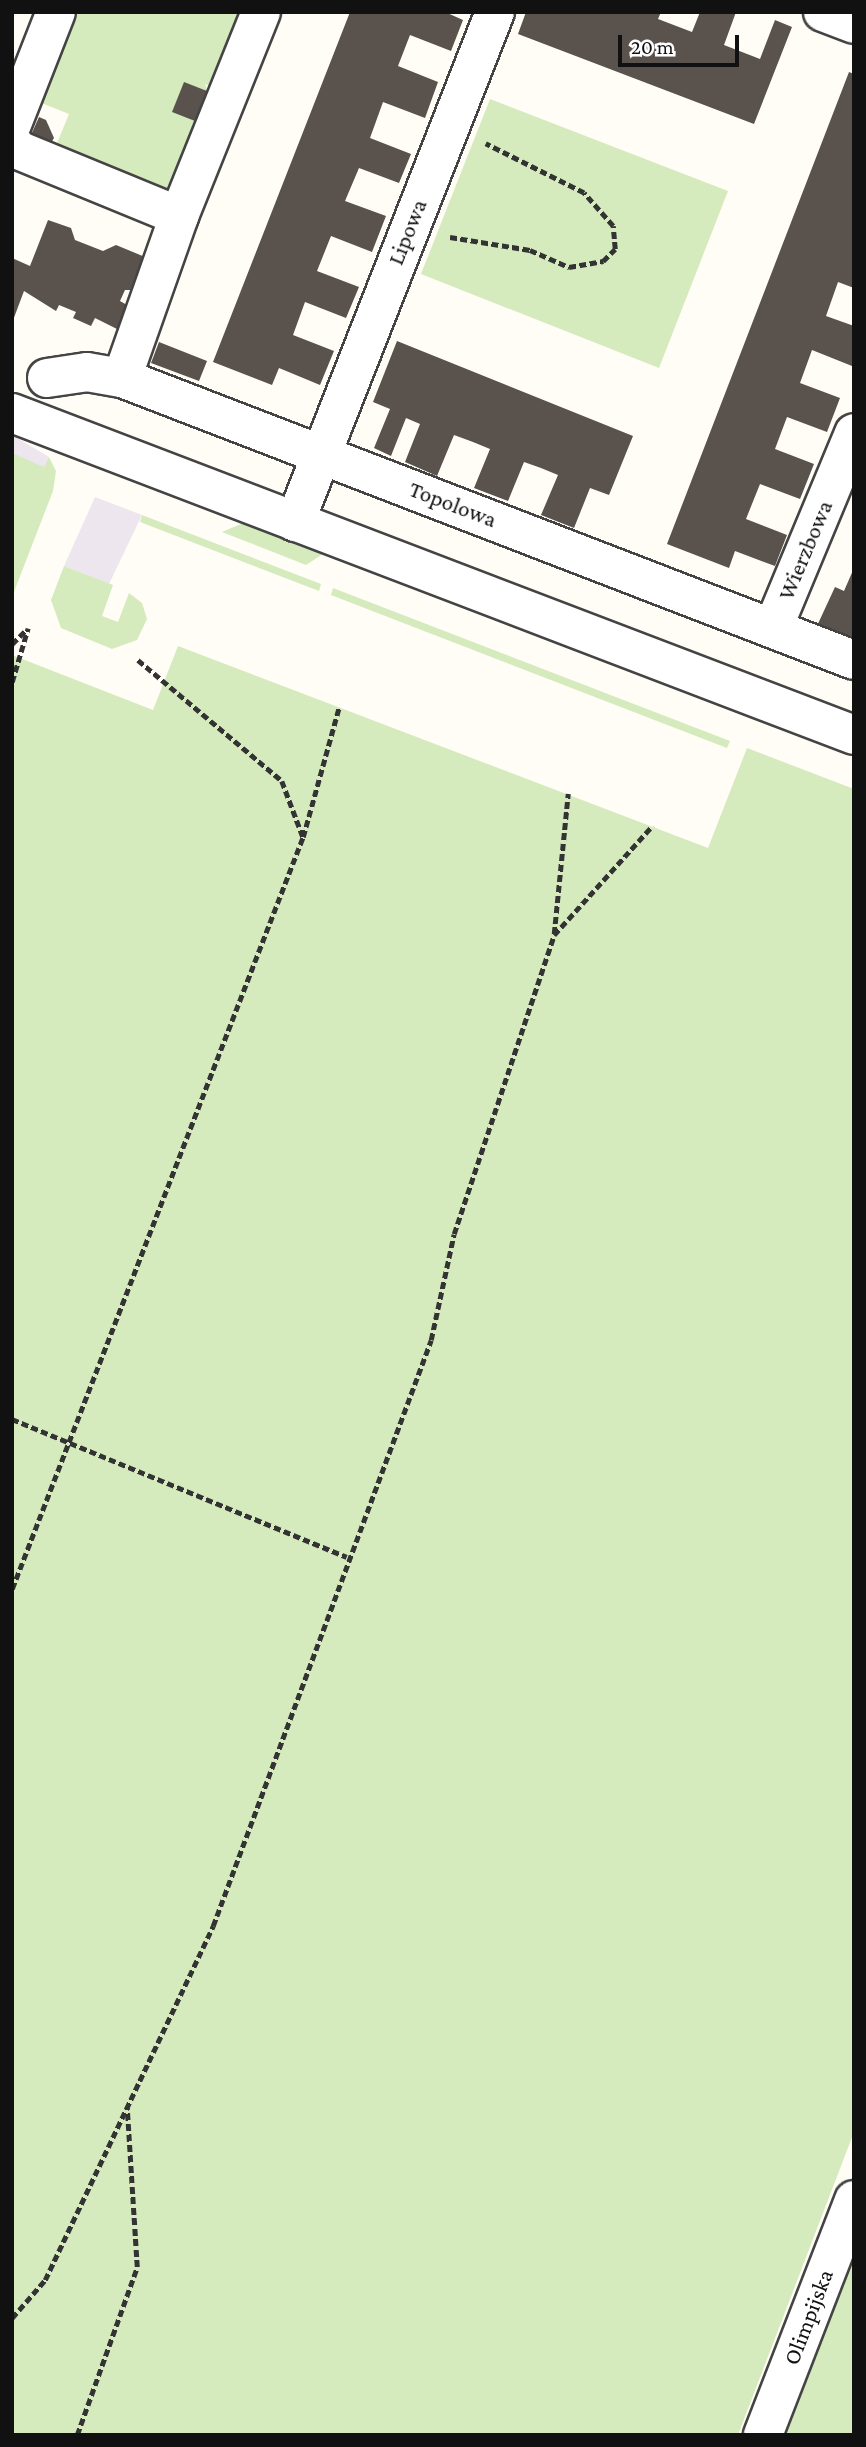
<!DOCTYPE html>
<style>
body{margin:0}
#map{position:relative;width:866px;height:2447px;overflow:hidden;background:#fffdf5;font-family:"Crimson Pro",serif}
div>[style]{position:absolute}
.industrial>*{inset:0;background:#eee6ef}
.green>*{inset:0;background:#d5ebbd}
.building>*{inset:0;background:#5a524d}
.path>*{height:4.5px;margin-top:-2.25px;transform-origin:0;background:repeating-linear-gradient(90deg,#333 0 7px,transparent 0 10.5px)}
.roads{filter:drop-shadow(2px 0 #444) drop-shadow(-2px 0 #444) drop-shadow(0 2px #444) drop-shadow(0 -2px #444)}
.minor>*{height:38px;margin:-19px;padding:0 19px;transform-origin:19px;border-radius:19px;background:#fff}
span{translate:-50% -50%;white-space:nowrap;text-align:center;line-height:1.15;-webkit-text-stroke:7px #fff;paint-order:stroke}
.street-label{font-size:23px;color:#111}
.frame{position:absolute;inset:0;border:14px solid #111;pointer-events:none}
.scale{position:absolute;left:618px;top:35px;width:121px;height:32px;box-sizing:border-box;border:4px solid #111;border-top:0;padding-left:9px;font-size:21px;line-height:24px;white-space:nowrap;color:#111;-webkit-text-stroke:5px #fff;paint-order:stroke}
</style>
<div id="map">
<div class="industrial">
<div style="clip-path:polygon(12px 435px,49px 457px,12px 548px)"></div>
<div style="clip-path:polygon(95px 497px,142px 515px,109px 584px,64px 566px)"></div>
</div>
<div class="green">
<div style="clip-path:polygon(69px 12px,243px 12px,216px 89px,205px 84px,208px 93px,174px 188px,164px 195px,53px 153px,69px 114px,34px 100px)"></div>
<div style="clip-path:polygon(490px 99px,728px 191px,659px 368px,421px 274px)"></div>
<div style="clip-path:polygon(12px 453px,44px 467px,49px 457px,56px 471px,53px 491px,12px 597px)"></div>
<div style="clip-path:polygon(142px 515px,321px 584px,319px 591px,140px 522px)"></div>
<div style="clip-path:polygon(243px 523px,323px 554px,306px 565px,222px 532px)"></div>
<div style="clip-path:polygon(64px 566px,113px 585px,102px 616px,118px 622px,129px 593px,142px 603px,147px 619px,137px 640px,112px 649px,61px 628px,51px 600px)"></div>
<div style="clip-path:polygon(333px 588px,730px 741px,727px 748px,331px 595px)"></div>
<div style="clip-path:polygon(178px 646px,708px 848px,747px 748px,854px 789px,854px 2132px,738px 2435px,12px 2435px,12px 655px,153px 710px)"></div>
<div style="clip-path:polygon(854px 2252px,854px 2435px,784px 2435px)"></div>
</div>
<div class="building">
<div style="clip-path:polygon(350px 12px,445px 12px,463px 20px,451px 51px,410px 35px,398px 66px,438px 82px,425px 118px,383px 102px,370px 138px,411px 154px,399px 183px,359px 168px,345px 201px,386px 216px,372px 252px,331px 236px,317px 271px,359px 287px,346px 318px,305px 302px,293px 335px,334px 351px,320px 385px,279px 368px,272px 385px,213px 362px)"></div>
<div style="clip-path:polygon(526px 12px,661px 12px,658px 19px,692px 32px,700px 12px,736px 12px,724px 45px,760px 59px,775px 20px,792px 27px,754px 124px,518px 34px)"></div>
<div style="clip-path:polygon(849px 72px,854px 74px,854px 288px,838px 282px,826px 316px,854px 326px,854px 362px,852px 366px,812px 350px,800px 383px,840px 398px,827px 432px,787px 417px,775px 449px,814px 464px,800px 499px,760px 484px,746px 519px,787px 535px,775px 566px,735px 551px,729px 568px,667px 544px)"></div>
<div style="clip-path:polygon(184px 82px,207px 91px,195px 121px,172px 112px)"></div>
<div style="clip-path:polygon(39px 117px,46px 120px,54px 138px,51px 143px,31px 135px)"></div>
<div style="clip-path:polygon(48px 220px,71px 228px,75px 240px,103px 251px,116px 245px,145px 257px,131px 290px,125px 290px,120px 301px,127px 305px,117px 329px,95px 318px,91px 326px,73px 318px,76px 312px,59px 305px,56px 311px,24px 291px,12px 323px,12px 258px,30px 266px)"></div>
<div style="clip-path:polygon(397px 341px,633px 436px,609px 495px,590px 488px,574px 528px,541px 515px,558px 475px,541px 468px,524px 462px,508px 501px,474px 488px,490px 449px,473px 442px,454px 435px,437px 476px,405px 462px,420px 424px,406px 418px,391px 456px,374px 448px,390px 409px,373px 402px)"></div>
<div style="clip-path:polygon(159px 342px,207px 361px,199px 381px,151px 363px)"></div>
<div style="clip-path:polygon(854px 568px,854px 643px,816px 628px,835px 587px,844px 591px)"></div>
</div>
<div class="path">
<div style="left:450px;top:237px;width:81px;rotate:9.2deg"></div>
<div style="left:530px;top:250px;width:43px;rotate:23.6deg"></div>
<div style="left:569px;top:267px;width:35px;rotate:-10deg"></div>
<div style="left:603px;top:261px;width:17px;rotate:-45deg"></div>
<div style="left:615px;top:249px;width:23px;rotate:-95deg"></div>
<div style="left:613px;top:226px;width:44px;rotate:-131.3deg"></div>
<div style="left:584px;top:193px;width:110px;rotate:-153.4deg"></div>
<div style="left:12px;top:644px;width:21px;rotate:-45deg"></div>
<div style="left:138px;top:660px;width:188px;rotate:40deg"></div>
<div style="left:282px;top:781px;width:60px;rotate:69.4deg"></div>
<div style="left:12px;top:682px;width:56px;rotate:-73.5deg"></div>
<div style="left:554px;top:934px;width:141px;rotate:-84.3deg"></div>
<div style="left:12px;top:1419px;width:362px;rotate:22.4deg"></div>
<div style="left:12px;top:1589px;width:806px;rotate:-68.85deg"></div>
<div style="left:303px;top:837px;width:135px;rotate:-74.5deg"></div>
<div style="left:12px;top:2318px;width:50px;rotate:-49deg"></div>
<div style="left:45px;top:2280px;width:392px;rotate:-64.6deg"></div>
<div style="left:213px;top:1926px;width:625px;rotate:-69.59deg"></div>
<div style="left:431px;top:1340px;width:108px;rotate:-77.8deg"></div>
<div style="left:454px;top:1234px;width:315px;rotate:-71.5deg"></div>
<div style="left:554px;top:935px;width:147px;rotate:-48deg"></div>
<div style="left:77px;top:2435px;width:178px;rotate:-70.3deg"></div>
<div style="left:137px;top:2267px;width:160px;rotate:-93.6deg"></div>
</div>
<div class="roads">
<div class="minor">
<div style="left:823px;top:12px;width:33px;rotate:21deg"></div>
<div style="left:12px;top:124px;width:120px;rotate:-68.6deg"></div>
<div style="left:12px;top:142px;width:10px;rotate:53deg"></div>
<div style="left:18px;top:150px;width:174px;rotate:22.3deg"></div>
<div style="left:47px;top:378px;width:40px;rotate:-8.5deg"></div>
<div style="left:87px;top:372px;width:36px;rotate:10deg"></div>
<div style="left:122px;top:378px;width:784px;rotate:21.07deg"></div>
<div style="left:122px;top:378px;width:172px;rotate:-70.6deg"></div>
<div style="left:179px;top:216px;width:220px;rotate:-68.1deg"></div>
<div style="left:12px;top:413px;width:901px;rotate:20.93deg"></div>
<div style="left:295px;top:522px;width:548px;rotate:-68.59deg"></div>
<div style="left:773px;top:628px;width:211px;rotate:-67.4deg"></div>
<div style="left:763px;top:2435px;width:252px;rotate:-68.8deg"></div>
</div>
</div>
<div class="street-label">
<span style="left:407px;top:232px;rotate:-68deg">Lipowa</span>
<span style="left:453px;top:504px;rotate:21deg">Topolowa</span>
<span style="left:805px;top:550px;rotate:-67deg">Wierzbowa</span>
<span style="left:808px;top:2317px;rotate:-69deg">Olimpijska</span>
</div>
<div class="frame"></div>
<div class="scale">20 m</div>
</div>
